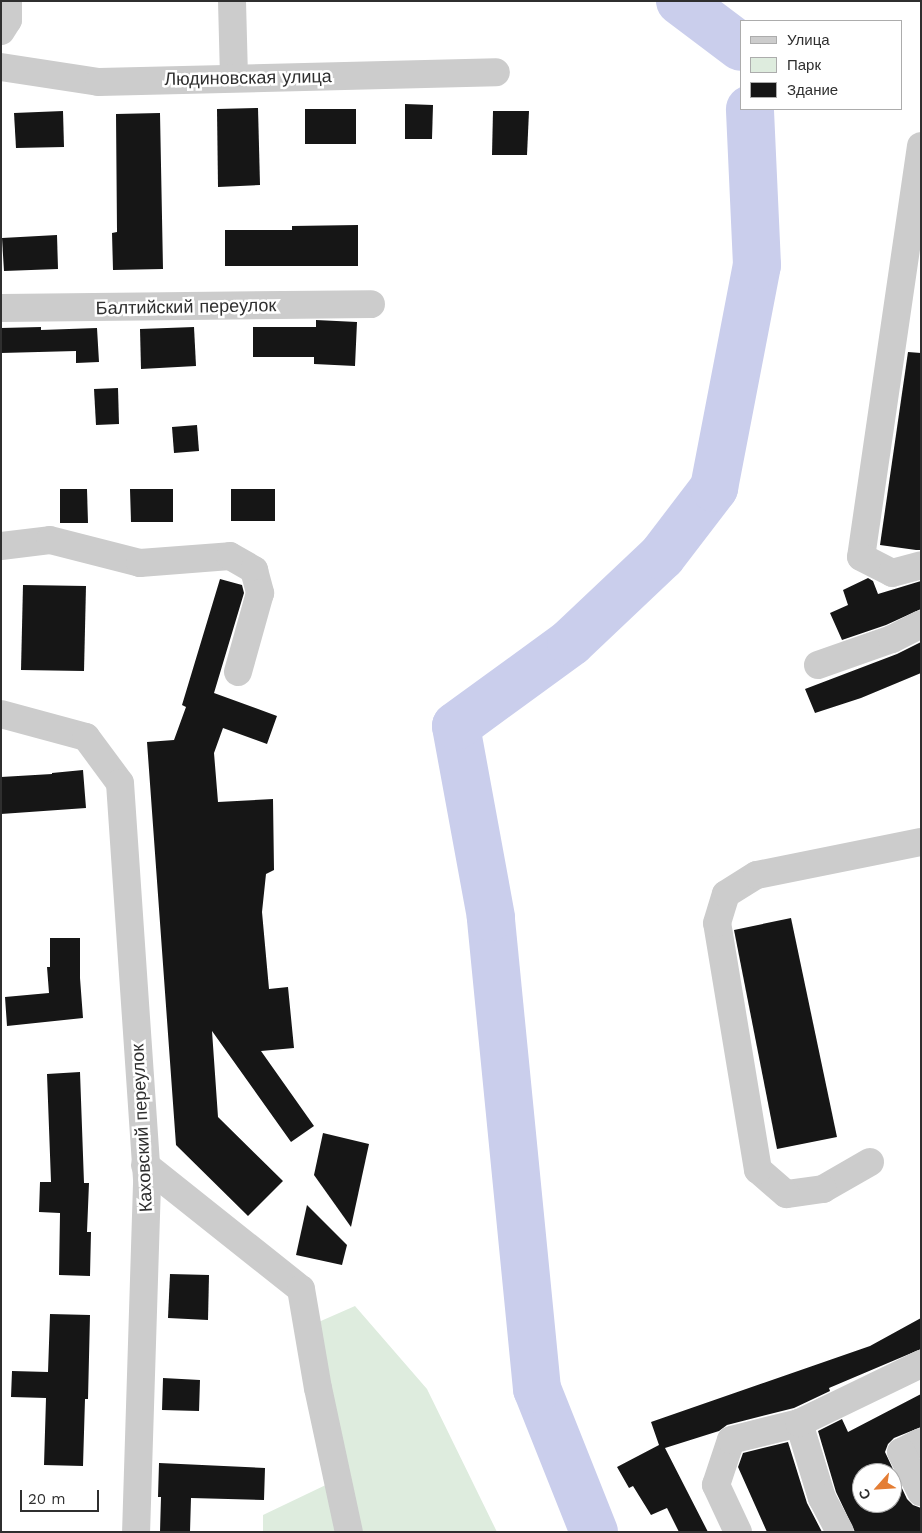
<!DOCTYPE html>
<meta charset="utf-8">
<style>
body{margin:0}
#map{position:relative;width:922px;height:1533px;overflow:hidden;background:#fff;font-family:"Work Sans",sans-serif}
div>[style]{position:absolute}
.green>*{inset:0;background:#deecde}
.river>*{height:48px;margin:-24px;padding:0 24px;transform-origin:24px;border-radius:24px;background:#caceec}
.building>*{inset:0;background:#161616}
.minor>*{height:28px;margin:-14px;padding:0 14px;transform-origin:14px;border-radius:14px;background:#ccc}
span{translate:-50% -50%;white-space:nowrap;text-align:center;line-height:1.15;-webkit-text-stroke:5px #fff;paint-order:stroke}
.street-label{font-size:18px;color:#2f2f2f}
.frame{position:absolute;inset:0;border:2px solid #2f2f2f;pointer-events:none}
.legend{position:absolute;left:740px;top:20px;width:162px;height:90px;box-sizing:border-box;background:#fff;border:1px solid #acacac;margin:0;padding:6px 9px;list-style:none;font-size:15px;color:#2f2f2f}
.legend li{display:flex;align-items:center;gap:10px;height:25px}
.legend b{width:25px;border:1px solid #acacac}
.north{position:absolute;left:852px;top:1463px;width:50px;height:50px;box-sizing:border-box;background:#fff;border:1px solid #acacac;border-radius:50%;rotate:244deg;font-size:14px;font-weight:700;line-height:20px;text-align:center;color:#2f2f2f}
.north::after{content:'';display:block;margin:auto;width:18px;height:22px;background:#e47d34;clip-path:polygon(50% 0,100% 100%,50% 72%,0 100%)}
.scale{position:absolute;left:20px;top:1490px;width:79px;height:22px;box-sizing:border-box;border:2px solid #2f2f2f;border-top:0;padding-left:6px;font-size:15px;line-height:18px;white-space:nowrap;color:#2f2f2f;-webkit-text-stroke:4px #fff;paint-order:stroke}
</style>
<div id="map">
<div class="green">
<div style="clip-path:polygon(355px 1306px,427px 1389px,497px 1532px,263px 1532px,263px 1515px,332px 1482px,314px 1324px)"></div>
</div>
<div class="river">
<div style="left:680px;top:1px;width:76px;rotate:37deg"></div>
<div style="left:594px;top:1532px;width:154px;rotate:-111.7deg"></div>
<div style="left:537px;top:1389px;width:474px;rotate:-95.6deg"></div>
<div style="left:491px;top:917px;width:194px;rotate:-100.4deg"></div>
<div style="left:456px;top:726px;width:142px;rotate:-36.1deg"></div>
<div style="left:571px;top:642px;width:125px;rotate:-43.4deg"></div>
<div style="left:662px;top:556px;width:86px;rotate:-52.6deg"></div>
<div style="left:714px;top:488px;width:227px;rotate:-79.1deg"></div>
<div style="left:757px;top:265px;width:156px;rotate:-92.6deg"></div>
</div>
<div class="building">
<div style="clip-path:polygon(405px 104px,433px 105px,432px 139px,405px 139px)"></div>
<div style="clip-path:polygon(258px 108px,260px 185px,218px 187px,217px 109px)"></div>
<div style="clip-path:polygon(305px 109px,356px 109px,356px 144px,305px 144px)"></div>
<div style="clip-path:polygon(63px 111px,64px 147px,16px 148px,14px 113px)"></div>
<div style="clip-path:polygon(493px 111px,529px 111px,527px 155px,492px 155px)"></div>
<div style="clip-path:polygon(160px 113px,163px 269px,113px 270px,112px 233px,117px 232px,116px 114px)"></div>
<div style="clip-path:polygon(358px 225px,358px 266px,225px 266px,225px 230px,292px 230px,292px 226px)"></div>
<div style="clip-path:polygon(57px 235px,58px 269px,4px 271px,2px 238px)"></div>
<div style="clip-path:polygon(316px 320px,357px 322px,355px 366px,314px 364px,314px 357px,253px 357px,253px 327px,316px 327px)"></div>
<div style="clip-path:polygon(41px 327px,41px 330px,97px 328px,99px 362px,76px 363px,76px 351px,1px 353px,1px 328px)"></div>
<div style="clip-path:polygon(194px 327px,196px 366px,141px 369px,140px 329px)"></div>
<div style="clip-path:polygon(908px 352px,921px 353px,921px 550px,916px 550px,880px 545px)"></div>
<div style="clip-path:polygon(118px 388px,119px 424px,96px 425px,94px 389px)"></div>
<div style="clip-path:polygon(197px 425px,199px 451px,174px 453px,172px 427px)"></div>
<div style="clip-path:polygon(60px 489px,87px 489px,88px 523px,60px 523px)"></div>
<div style="clip-path:polygon(130px 489px,173px 489px,173px 522px,131px 522px)"></div>
<div style="clip-path:polygon(231px 489px,275px 489px,275px 521px,231px 521px)"></div>
<div style="clip-path:polygon(868px 578px,873px 581px,878px 594px,921px 581px,921px 609px,886px 625px,842px 640px,830px 613px,848px 605px,843px 590px)"></div>
<div style="clip-path:polygon(220px 579px,242px 585px,244px 593px,214px 693px,277px 716px,267px 744px,223px 728px,214px 753px,218px 802px,273px 799px,274px 870px,266px 874px,262px 912px,269px 989px,288px 987px,294px 1048px,261px 1051px,314px 1126px,291px 1142px,212px 1031px,218px 1117px,283px 1181px,248px 1216px,176px 1145px,147px 742px,174px 740px,186px 707px,182px 705px)"></div>
<div style="clip-path:polygon(23px 585px,86px 586px,84px 671px,21px 670px)"></div>
<div style="clip-path:polygon(921px 642px,921px 673px,861px 698px,815px 713px,805px 689px,897px 654px)"></div>
<div style="clip-path:polygon(83px 770px,86px 808px,1px 814px,1px 777px,52px 774px,52px 773px)"></div>
<div style="clip-path:polygon(791px 918px,837px 1137px,777px 1149px,734px 930px)"></div>
<div style="clip-path:polygon(50px 938px,80px 938px,80px 978px,83px 1018px,7px 1026px,5px 997px,49px 993px,47px 967px,50px 967px)"></div>
<div style="clip-path:polygon(80px 1072px,84px 1183px,89px 1183px,87px 1232px,91px 1232px,90px 1276px,59px 1275px,60px 1213px,39px 1212px,40px 1182px,51px 1182px,47px 1074px)"></div>
<div style="clip-path:polygon(323px 1133px,369px 1144px,351px 1227px,314px 1175px)"></div>
<div style="clip-path:polygon(307px 1205px,347px 1245px,342px 1265px,296px 1255px)"></div>
<div style="clip-path:polygon(170px 1274px,209px 1275px,208px 1320px,168px 1318px)"></div>
<div style="clip-path:polygon(50px 1314px,90px 1315px,88px 1399px,85px 1399px,83px 1466px,44px 1465px,46px 1398px,11px 1397px,12px 1371px,48px 1372px)"></div>
<div style="clip-path:polygon(921px 1318px,921px 1349px,829px 1388px,830px 1391px,794px 1408px,727px 1425px,719px 1431px,665px 1448px,708px 1532px,679px 1532px,667px 1508px,651px 1515px,633px 1486px,629px 1488px,617px 1467px,659px 1445px,651px 1422px,870px 1346px)"></div>
<div style="clip-path:polygon(163px 1378px,200px 1380px,199px 1411px,162px 1410px)"></div>
<div style="clip-path:polygon(evenodd,921px 1394px,921px 1427px,894px 1438px,888px 1444px,885px 1452px,907px 1499px,913px 1505px,921px 1508px,921px 1532px,855px 1532px,836px 1492px,818px 1431px,842px 1419px,848px 1432px,921px 1394px,862px 1473px,892px 1473px,892px 1503px,862px 1503px,862px 1473px)"></div>
<div style="clip-path:polygon(788px 1442px,807px 1503px,822px 1532px,767px 1532px,738px 1467px,743px 1453px)"></div>
<div style="clip-path:polygon(159px 1463px,265px 1468px,264px 1500px,191px 1498px,190px 1532px,160px 1532px,161px 1497px,158px 1497px)"></div>
</div>
<div class="minor">
<div style="left:232px;top:1px;width:77px;rotate:88.5deg"></div>
<div style="left:1px;top:31px;width:13px;rotate:-58deg"></div>
<div style="left:8px;top:20px;width:19px;rotate:-90deg"></div>
<div style="left:1px;top:67px;width:99px;rotate:8.7deg"></div>
<div style="left:99px;top:82px;width:397px;rotate:-1.4deg"></div>
<div style="left:921px;top:146px;width:415px;rotate:98.3deg"></div>
<div style="left:861px;top:557px;width:35px;rotate:27deg"></div>
<div style="left:892px;top:573px;width:30px;rotate:-15deg"></div>
<div style="left:1px;top:308px;width:370px;rotate:-0.6deg"></div>
<div style="left:1px;top:546px;width:49px;rotate:-7deg"></div>
<div style="left:50px;top:540px;width:93px;rotate:14.3deg"></div>
<div style="left:140px;top:563px;width:90px;rotate:-4.4deg"></div>
<div style="left:230px;top:556px;width:28px;rotate:30deg"></div>
<div style="left:254px;top:570px;width:24px;rotate:75deg"></div>
<div style="left:260px;top:593px;width:82px;rotate:105.6deg"></div>
<div style="left:818px;top:665px;width:78px;rotate:-19.4deg"></div>
<div style="left:892px;top:639px;width:33px;rotate:-27deg"></div>
<div style="left:1px;top:714px;width:88px;rotate:15.1deg"></div>
<div style="left:86px;top:737px;width:57px;rotate:53.5deg"></div>
<div style="left:120px;top:783px;width:402px;rotate:86.1deg"></div>
<div style="left:147px;top:1184px;width:348px;rotate:91.8deg"></div>
<div style="left:870px;top:1162px;width:54px;rotate:150.1deg"></div>
<div style="left:823px;top:1189px;width:37px;rotate:172deg"></div>
<div style="left:786px;top:1194px;width:37px;rotate:-139deg"></div>
<div style="left:758px;top:1170px;width:250px;rotate:-99.4deg"></div>
<div style="left:717px;top:923px;width:30px;rotate:-73deg"></div>
<div style="left:726px;top:894px;width:36px;rotate:-32deg"></div>
<div style="left:757px;top:875px;width:167px;rotate:-11.4deg"></div>
<div style="left:145px;top:1165px;width:199px;rotate:38.5deg"></div>
<div style="left:301px;top:1289px;width:100px;rotate:80.3deg"></div>
<div style="left:318px;top:1388px;width:147px;rotate:77.9deg"></div>
<div style="left:799px;top:1423px;width:78px;rotate:73deg"></div>
<div style="left:822px;top:1498px;width:38px;rotate:62deg"></div>
<div style="left:921px;top:1442px;width:22px;rotate:153deg"></div>
<div style="left:901px;top:1452px;width:45px;rotate:63.4deg"></div>
<div style="left:738px;top:1532px;width:52px;rotate:-115.1deg"></div>
<div style="left:716px;top:1485px;width:47px;rotate:-71.6deg"></div>
<div style="left:731px;top:1440px;width:70px;rotate:-14deg"></div>
<div style="left:799px;top:1423px;width:136px;rotate:-25.8deg"></div>
</div>
<div class="street-label">
<span style="left:248px;top:78px;rotate:-1deg">Людиновская улица</span>
<span style="left:186px;top:307px;rotate:-1deg">Балтийский переулок</span>
<span style="left:142px;top:1128px;rotate:-93deg">Каховский переулок</span>
</div>
<div class="frame"></div>
<ul class="legend">
<li><b style="height:6px;background:#ccc"></b>Улица</li>
<li><b style="height:14px;background:#deecde"></b>Парк</li>
<li><b style="height:14px;background:#161616"></b>Здание</li>
</ul>
<div class="north">С</div>
<div class="scale">20 m</div>
</div>
